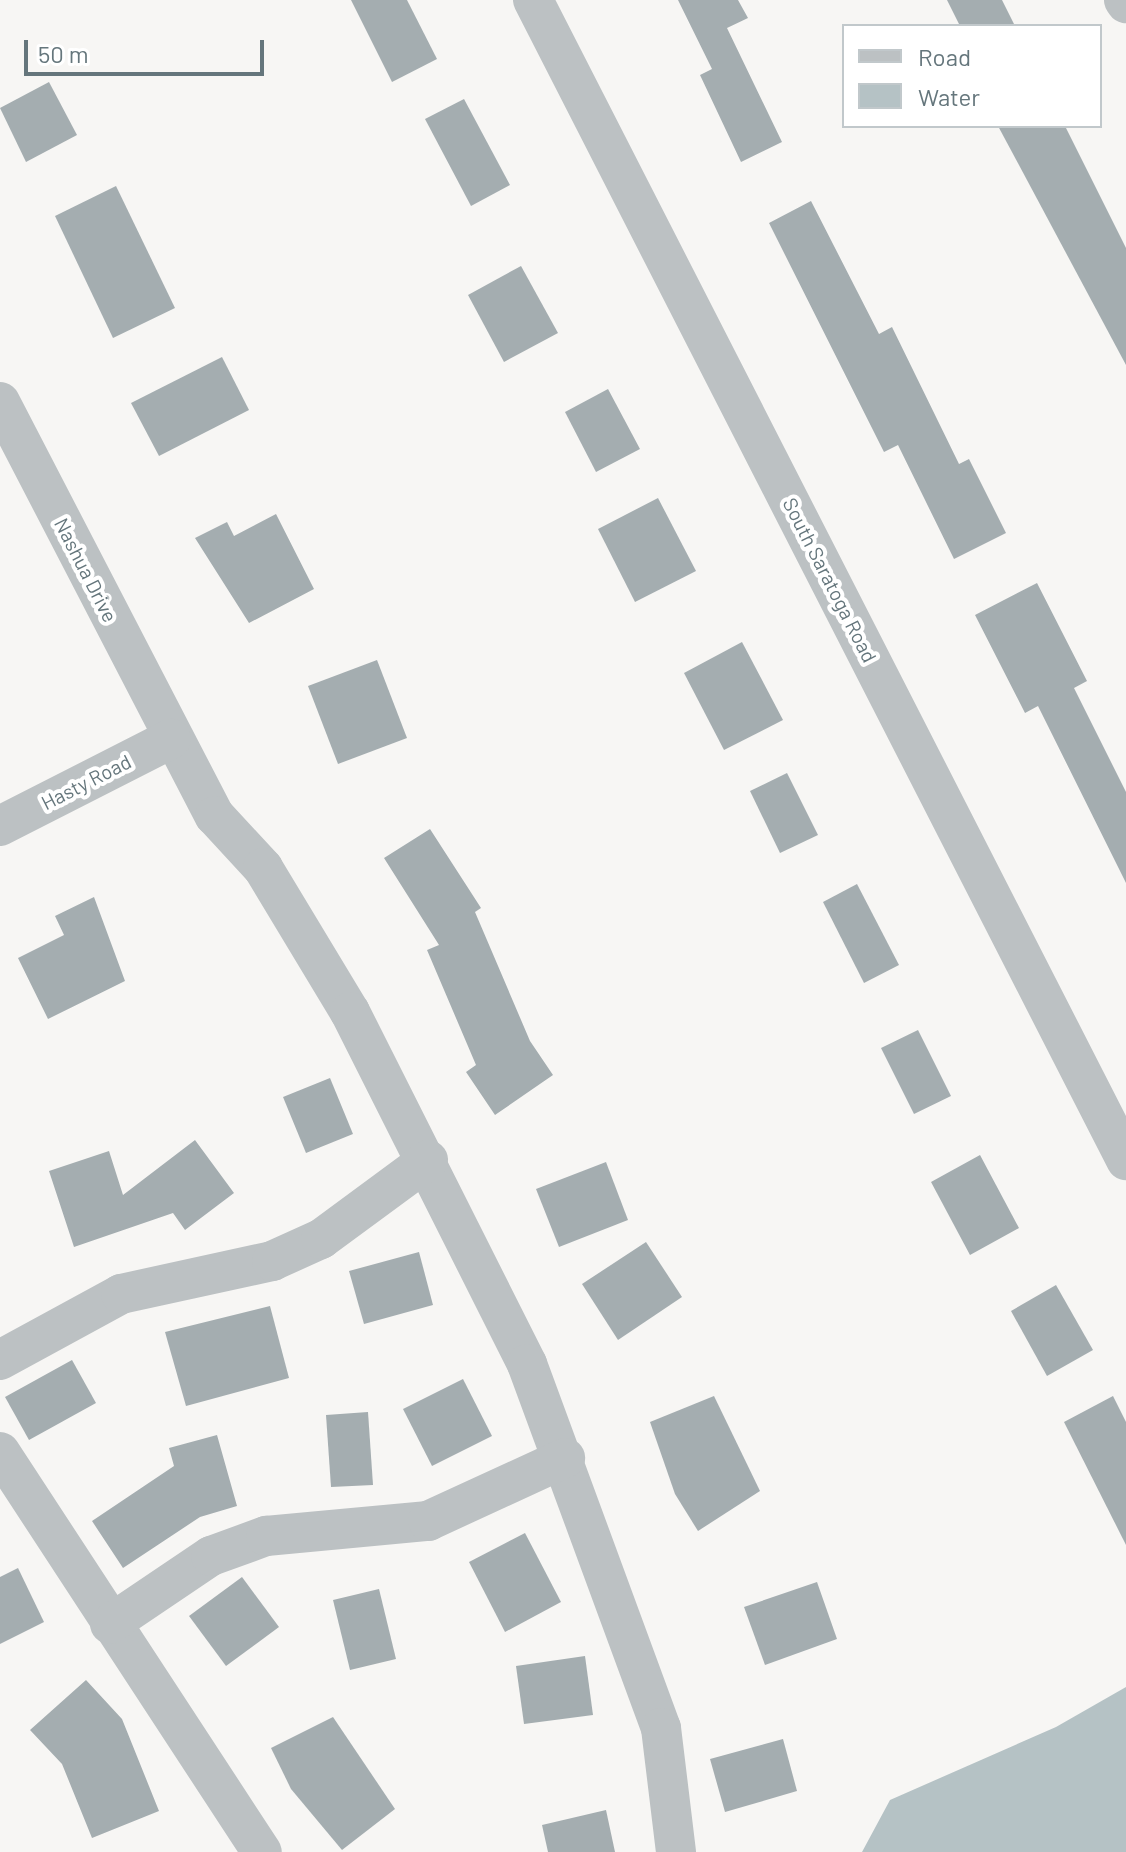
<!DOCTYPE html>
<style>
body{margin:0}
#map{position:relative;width:1126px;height:1852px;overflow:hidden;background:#f7f6f4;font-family:Barlow,sans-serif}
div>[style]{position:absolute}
.water>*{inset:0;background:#b5c2c5}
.building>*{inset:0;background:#a4adb0}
.minor>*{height:40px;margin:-20px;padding:0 20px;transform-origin:20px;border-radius:20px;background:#bcc1c3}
span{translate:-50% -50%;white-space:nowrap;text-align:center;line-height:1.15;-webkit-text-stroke:8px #fff;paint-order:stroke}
.street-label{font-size:20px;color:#65767c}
.legend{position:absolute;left:842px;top:24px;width:260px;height:104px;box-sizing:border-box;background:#fff;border:2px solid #c1c8cb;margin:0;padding:10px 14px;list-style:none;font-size:24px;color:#65767c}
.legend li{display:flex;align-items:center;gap:16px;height:40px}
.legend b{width:40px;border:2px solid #c1c8cb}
.scale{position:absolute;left:24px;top:40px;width:240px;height:36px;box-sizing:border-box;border:4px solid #65767c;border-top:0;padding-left:10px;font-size:24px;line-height:28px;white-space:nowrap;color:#65767c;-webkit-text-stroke:6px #fff;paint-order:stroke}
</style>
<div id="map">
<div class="water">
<div style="clip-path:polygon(1126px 1687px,1126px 1852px,862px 1852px,890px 1800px,1056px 1727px)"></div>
</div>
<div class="building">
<div style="clip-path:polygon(351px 0,407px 0,437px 59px,392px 82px)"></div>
<div style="clip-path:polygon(678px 0,738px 0,748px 18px,727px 28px,782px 142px,741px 162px,700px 75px,712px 69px)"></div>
<div style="clip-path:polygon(947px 0,1002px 0,1015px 26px,960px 26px)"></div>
<div style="clip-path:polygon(49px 82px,77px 135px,26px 162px,0 108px)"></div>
<div style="clip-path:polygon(464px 99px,510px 185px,471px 206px,425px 119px)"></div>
<div style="clip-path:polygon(998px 126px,1065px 126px,1126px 248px,1126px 365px)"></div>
<div style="clip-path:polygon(116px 186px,175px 308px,113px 338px,55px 216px)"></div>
<div style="clip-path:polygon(811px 201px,879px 334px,892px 327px,959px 464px,969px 459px,1006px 533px,954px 559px,898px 445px,884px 452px,769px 223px)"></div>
<div style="clip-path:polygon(521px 266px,558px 333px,504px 362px,468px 295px)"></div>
<div style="clip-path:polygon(222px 357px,249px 410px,159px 456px,131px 403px)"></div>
<div style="clip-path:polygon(608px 389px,640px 449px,596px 472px,565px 412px)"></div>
<div style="clip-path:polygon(658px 498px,696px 571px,635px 602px,598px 529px)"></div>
<div style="clip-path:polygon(276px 514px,314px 589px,249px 623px,195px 538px,227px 522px,234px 536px)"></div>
<div style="clip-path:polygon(1037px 583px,1087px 681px,1074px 688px,1126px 792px,1126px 883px,1038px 706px,1025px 713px,975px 615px)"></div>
<div style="clip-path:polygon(742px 642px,783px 720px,724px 750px,684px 673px)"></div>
<div style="clip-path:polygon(377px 660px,407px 738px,338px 764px,308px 686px)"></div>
<div style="clip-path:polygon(787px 773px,818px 835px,780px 853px,750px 791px)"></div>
<div style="clip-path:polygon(430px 829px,481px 908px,475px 912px,530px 1041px,553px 1075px,495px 1115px,466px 1072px,476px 1065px,427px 950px,439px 945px,384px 858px)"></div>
<div style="clip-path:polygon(857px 884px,899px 965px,864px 983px,823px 902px)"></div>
<div style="clip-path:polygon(94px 897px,125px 981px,48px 1019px,18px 958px,64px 935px,55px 916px)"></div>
<div style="clip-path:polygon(918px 1030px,951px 1096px,914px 1114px,881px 1048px)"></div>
<div style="clip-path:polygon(330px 1078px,353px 1134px,306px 1153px,283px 1097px)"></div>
<div style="clip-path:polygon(195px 1140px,234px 1193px,185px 1230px,173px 1213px,74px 1247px,49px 1171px,109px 1151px,123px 1195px)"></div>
<div style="clip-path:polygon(980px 1155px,1019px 1228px,970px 1255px,931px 1182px)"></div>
<div style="clip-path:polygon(606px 1162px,628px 1220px,559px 1247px,536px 1189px)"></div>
<div style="clip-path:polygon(646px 1242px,682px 1297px,618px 1340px,582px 1284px)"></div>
<div style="clip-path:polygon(419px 1252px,433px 1305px,364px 1324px,349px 1271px)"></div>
<div style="clip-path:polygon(1056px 1285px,1093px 1350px,1047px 1376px,1011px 1311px)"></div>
<div style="clip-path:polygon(270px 1306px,289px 1378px,186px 1406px,165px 1332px)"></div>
<div style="clip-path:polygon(72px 1360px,96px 1403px,29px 1440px,5px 1397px)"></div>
<div style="clip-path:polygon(463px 1379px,492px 1436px,432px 1466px,403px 1409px)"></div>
<div style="clip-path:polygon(714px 1396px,760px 1491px,698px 1531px,675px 1494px,650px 1422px)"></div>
<div style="clip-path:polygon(1113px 1396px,1126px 1422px,1126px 1545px,1064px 1422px)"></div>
<div style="clip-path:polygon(368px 1412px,373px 1485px,331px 1487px,326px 1415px)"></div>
<div style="clip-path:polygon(217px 1435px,237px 1506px,200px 1517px,123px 1568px,92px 1521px,174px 1466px,169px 1448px)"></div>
<div style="clip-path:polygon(525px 1533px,561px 1602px,505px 1632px,469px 1562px)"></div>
<div style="clip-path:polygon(18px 1568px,44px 1622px,0 1644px,0 1577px)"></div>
<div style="clip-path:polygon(242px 1577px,279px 1627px,226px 1666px,189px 1616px)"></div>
<div style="clip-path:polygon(817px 1582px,837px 1639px,765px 1665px,744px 1607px)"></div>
<div style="clip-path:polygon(379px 1589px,396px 1659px,350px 1670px,333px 1600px)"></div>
<div style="clip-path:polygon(585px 1656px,593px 1715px,524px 1724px,516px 1666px)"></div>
<div style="clip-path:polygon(86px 1680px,122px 1719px,159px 1811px,92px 1838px,62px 1764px,30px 1730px)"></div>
<div style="clip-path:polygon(333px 1717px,395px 1809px,342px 1850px,291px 1789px,271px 1748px)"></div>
<div style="clip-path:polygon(783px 1739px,797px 1791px,725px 1812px,710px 1759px)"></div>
<div style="clip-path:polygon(606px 1810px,615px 1852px,548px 1852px,542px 1825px)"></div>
</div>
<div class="minor">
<div style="left:533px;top:0;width:1303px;rotate:62.92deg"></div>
<div style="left:1124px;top:0;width:4px;rotate:56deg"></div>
<div style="left:0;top:402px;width:466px;rotate:62.6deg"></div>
<div style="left:215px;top:816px;width:71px;rotate:47.3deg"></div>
<div style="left:263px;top:868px;width:168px;rotate:58.9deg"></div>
<div style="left:350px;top:1012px;width:394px;rotate:63.3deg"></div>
<div style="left:527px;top:1364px;width:388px;rotate:69.8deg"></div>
<div style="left:661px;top:1728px;width:125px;rotate:83.1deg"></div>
<div style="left:0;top:826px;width:192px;rotate:-27deg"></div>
<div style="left:0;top:1360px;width:138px;rotate:-28.6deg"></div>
<div style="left:121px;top:1294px;width:155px;rotate:-12.3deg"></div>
<div style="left:272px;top:1261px;width:54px;rotate:-24.2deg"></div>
<div style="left:321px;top:1239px;width:133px;rotate:-36.4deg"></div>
<div style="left:0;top:1452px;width:478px;rotate:56.8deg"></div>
<div style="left:110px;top:1624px;width:122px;rotate:-34deg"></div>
<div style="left:211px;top:1556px;width:59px;rotate:-20deg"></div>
<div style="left:266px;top:1536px;width:163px;rotate:-5.3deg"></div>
<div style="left:428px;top:1521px;width:151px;rotate:-24.7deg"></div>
</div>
<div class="street-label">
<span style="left:86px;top:570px;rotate:63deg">Nashua Drive</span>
<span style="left:830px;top:580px;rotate:63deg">South Saratoga Road</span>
<span style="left:86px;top:782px;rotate:-27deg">Hasty Road</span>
</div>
<ul class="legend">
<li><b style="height:10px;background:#bcc1c3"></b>Road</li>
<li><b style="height:22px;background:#b5c2c5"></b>Water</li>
</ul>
<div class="scale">50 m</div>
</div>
